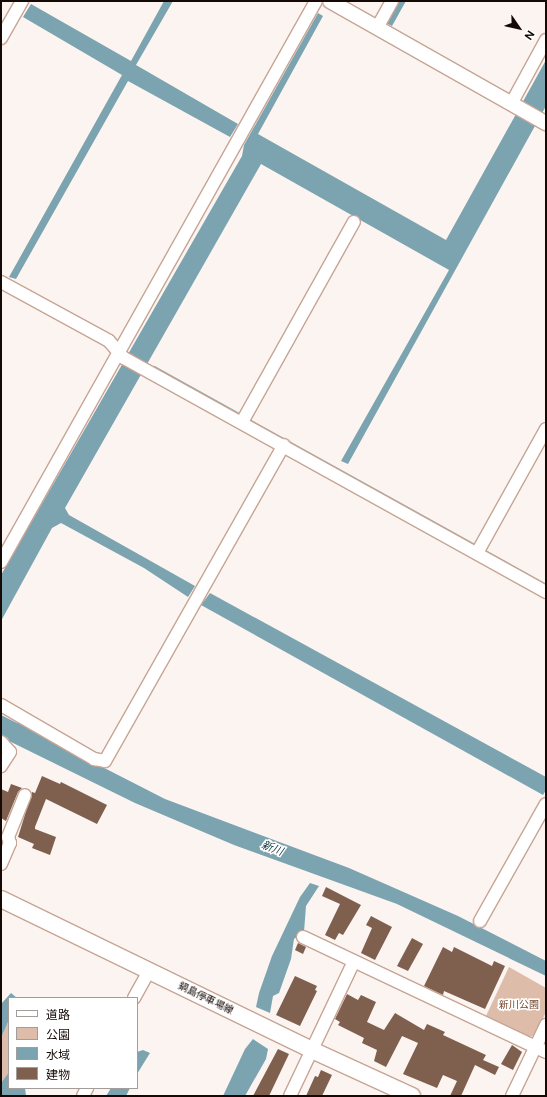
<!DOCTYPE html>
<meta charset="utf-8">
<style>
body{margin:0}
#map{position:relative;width:547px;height:1097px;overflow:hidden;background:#fbf4f0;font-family:Figtree,"Noto Sans JP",sans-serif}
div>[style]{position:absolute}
.green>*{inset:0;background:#debcaa}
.water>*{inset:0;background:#7ba4b0}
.stream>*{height:3px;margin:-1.5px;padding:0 1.5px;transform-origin:1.5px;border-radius:1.5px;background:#7ba4b0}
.building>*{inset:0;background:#7f604f}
.roads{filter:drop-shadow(1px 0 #c7a594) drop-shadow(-1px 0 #c7a594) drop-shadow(0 1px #c7a594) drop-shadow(0 -1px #c7a594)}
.minor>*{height:12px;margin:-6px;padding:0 6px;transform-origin:6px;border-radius:6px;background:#fff}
.tertiary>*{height:14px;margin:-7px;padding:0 7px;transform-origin:7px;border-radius:7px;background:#fff}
.secondary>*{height:16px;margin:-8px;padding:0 8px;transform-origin:8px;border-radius:8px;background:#fff}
span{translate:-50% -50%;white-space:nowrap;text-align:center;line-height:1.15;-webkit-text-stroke:3px #fff;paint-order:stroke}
.street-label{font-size:10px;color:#150905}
.park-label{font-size:10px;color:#76462b}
.water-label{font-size:11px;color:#123943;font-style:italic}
.frame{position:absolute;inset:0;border:2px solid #150905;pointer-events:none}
.legend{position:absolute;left:8px;top:997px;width:130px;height:92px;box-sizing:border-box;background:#fff;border:1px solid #a19d9b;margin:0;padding:5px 7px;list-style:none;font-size:12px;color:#150905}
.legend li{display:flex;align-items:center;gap:8px;height:20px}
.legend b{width:20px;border:1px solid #a19d9b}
.north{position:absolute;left:499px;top:8px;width:40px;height:40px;-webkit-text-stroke:3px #fff;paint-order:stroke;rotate:124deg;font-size:11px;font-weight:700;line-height:16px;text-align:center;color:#150905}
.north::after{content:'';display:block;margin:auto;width:14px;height:18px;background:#150905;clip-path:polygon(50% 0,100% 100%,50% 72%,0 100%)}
</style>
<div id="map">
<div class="green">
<div style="clip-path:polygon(509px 967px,546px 988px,546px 1012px,535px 1035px,527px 1038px,485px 1018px)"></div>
<div style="clip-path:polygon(9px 1020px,9px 1072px,1px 1083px,1px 1038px)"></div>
</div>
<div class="water">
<div style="clip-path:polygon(164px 1px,173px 1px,136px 65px,238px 124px,230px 137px,128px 81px,16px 279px,9px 277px,122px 75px,23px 17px,31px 4px,131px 61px)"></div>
<div style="clip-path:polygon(398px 1px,406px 1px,392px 26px,386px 23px)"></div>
<div style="clip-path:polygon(318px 13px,323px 16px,258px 134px,446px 240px,546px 60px,546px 106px,348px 464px,341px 461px,449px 270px,261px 164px,65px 508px,69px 515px,195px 586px,188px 597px,144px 568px,61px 523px,52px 528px,1px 621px,1px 575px,242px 156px,244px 145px)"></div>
<div style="clip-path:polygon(210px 593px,546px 777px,546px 790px,543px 795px,201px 605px)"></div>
<div style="clip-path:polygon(1px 715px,17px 723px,20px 721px,28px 725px,28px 729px,165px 799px,349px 868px,458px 916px,546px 961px,546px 976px,397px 904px,234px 845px,135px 803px,9px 741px,8px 738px,1px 734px)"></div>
<div style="clip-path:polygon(310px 883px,319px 886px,306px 906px,304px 932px,294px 939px,291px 959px,279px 993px,273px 996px,270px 1013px,256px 1007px,259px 993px,272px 956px,300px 897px)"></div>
<div style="clip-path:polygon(11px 993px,17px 998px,9px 998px,9px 1020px,1px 1038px,1px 1004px)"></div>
<div style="clip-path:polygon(253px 1039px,268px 1049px,266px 1059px,245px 1096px,223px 1096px,245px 1049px)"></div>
<div style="clip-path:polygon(143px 1050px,150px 1053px,137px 1074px,137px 1052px)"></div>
<div style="clip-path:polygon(9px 1072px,9px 1088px,25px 1088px,26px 1096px,1px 1096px,1px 1083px)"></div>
<div style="clip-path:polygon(111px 1088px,130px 1088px,126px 1096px,106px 1096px)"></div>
</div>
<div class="stream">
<div style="left:154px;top:367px;width:101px;rotate:29.1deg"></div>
<div style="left:247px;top:419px;width:264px;rotate:29deg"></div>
<div style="left:483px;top:550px;width:72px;rotate:29.1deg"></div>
</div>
<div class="building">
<div style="clip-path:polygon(42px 776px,60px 784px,61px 782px,107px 805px,97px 824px,46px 799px,35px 827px,35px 829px,56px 837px,50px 855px,32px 848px,34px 844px,18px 837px,32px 792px,35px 793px)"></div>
<div style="clip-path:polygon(11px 784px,22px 788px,18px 792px,6px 821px,1px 818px,1px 789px,8px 792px)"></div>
<div style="clip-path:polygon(326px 887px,361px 905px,343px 935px,339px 933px,335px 940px,325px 935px,340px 904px,322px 896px)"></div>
<div style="clip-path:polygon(371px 916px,392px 927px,375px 960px,361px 953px,372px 928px,366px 925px)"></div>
<div style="clip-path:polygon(412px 938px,423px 944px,408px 971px,397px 966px)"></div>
<div style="clip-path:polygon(298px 943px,306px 947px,303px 954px,295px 950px)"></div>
<div style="clip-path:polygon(443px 947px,452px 952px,454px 947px,492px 966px,494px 961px,505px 966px,485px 1009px,444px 991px,443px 995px,424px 986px)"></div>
<div style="clip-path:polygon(295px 976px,317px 986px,315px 990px,317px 991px,300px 1026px,276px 1015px)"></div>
<div style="clip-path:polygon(347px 994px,358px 1000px,361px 995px,376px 1002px,367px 1022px,384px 1030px,395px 1013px,424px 1030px,427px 1024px,445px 1032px,443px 1035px,486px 1055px,483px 1060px,499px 1067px,495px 1075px,475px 1065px,461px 1096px,450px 1096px,457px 1081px,443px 1075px,437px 1088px,403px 1074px,418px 1043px,402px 1036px,386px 1067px,374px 1061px,377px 1050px,362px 1043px,364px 1038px,338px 1025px,340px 1022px,335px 1019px)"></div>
<div style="clip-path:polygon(512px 1045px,522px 1052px,513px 1070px,501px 1064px)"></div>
<div style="clip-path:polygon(278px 1049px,289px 1054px,269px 1096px,253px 1096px)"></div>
<div style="clip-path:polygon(321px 1070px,332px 1075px,322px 1096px,306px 1096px,315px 1076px,318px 1077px)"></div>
</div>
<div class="roads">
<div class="minor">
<div style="left:377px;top:28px;width:31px;rotate:-61deg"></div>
<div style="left:1px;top:38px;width:43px;rotate:-60.4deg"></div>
<div style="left:511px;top:104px;width:73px;rotate:-61.3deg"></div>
<div style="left:1px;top:282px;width:123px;rotate:28.6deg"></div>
<div style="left:109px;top:341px;width:23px;rotate:49deg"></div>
<div style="left:124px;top:358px;width:483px;rotate:29deg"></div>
<div style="left:242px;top:422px;width:229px;rotate:-60.8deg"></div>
<div style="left:477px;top:553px;width:142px;rotate:-60.9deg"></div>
<div style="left:1px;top:562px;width:643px;rotate:-60.69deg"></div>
<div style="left:1px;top:705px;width:108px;rotate:30.1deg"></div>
<div style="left:94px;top:759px;width:11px;rotate:10deg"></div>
<div style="left:105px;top:761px;width:363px;rotate:-60.5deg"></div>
<div style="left:1px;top:742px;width:13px;rotate:48deg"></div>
<div style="left:10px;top:752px;width:17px;rotate:123deg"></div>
<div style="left:1px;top:864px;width:23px;rotate:-67deg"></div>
<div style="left:10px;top:843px;width:6px;rotate:-108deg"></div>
<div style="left:8px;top:837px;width:45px;rotate:-68deg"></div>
<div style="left:480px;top:921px;width:134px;rotate:-60.6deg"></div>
<div style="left:303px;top:937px;width:269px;rotate:25.3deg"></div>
<div style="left:134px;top:998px;width:31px;rotate:-61deg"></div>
<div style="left:83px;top:1096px;width:9px;rotate:-63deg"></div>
<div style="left:290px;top:1096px;width:149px;rotate:-64.6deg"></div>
<div style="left:512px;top:1096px;width:79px;rotate:-64.4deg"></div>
</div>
<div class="tertiary">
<div style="left:330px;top:1px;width:248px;rotate:29.5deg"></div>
</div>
<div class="secondary">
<div style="left:1px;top:899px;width:346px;rotate:25.9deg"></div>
<div style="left:312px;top:1050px;width:110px;rotate:24.7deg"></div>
</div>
</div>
<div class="street-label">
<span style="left:206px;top:998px;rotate:26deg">鍋島停車場線</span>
</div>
<div class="park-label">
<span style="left:519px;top:1005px">新川公園</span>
</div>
<div class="water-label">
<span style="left:272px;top:849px;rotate:21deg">新川</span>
</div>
<div class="frame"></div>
<ul class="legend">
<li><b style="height:5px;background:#fff"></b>道路</li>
<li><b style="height:11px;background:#debcaa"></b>公園</li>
<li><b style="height:11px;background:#7ba4b0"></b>水域</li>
<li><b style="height:11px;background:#7f604f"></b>建物</li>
</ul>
<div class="north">N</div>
</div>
